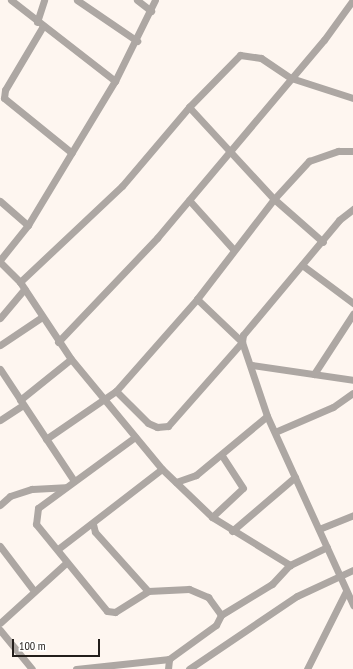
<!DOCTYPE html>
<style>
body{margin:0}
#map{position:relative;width:353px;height:669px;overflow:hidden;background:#fef6f0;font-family:"PT Sans Narrow",sans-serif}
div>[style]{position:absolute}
.minor>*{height:7px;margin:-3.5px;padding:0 3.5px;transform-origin:3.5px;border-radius:3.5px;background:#ada7a3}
span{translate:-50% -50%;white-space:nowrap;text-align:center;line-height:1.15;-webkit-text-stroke:3.5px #fff;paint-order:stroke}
.scale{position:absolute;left:12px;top:639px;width:88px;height:18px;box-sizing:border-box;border:2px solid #231e1b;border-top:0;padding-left:5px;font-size:12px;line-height:14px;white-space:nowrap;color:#231e1b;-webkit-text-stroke:3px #fff;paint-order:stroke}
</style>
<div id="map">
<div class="minor">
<div style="left:11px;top:0;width:132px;rotate:37.9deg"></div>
<div style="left:77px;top:0;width:73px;rotate:34.3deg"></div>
<div style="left:137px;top:0;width:18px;rotate:38deg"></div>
<div style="left:37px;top:22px;width:23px;rotate:-72deg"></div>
<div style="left:43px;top:26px;width:74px;rotate:120.7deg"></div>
<div style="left:5px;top:90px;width:8px;rotate:97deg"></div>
<div style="left:4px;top:98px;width:87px;rotate:39deg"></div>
<div style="left:189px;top:107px;width:125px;rotate:47.3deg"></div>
<div style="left:274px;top:199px;width:65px;rotate:41.3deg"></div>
<div style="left:189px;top:200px;width:67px;rotate:48deg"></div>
<div style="left:0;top:201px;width:37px;rotate:41deg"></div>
<div style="left:0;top:260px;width:45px;rotate:-51.3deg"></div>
<div style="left:28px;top:225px;width:168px;rotate:-58.9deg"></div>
<div style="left:115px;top:81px;width:90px;rotate:-63.7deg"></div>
<div style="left:0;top:262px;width:28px;rotate:45deg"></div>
<div style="left:20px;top:282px;width:92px;rotate:56.5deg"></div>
<div style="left:71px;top:359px;width:143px;rotate:50.4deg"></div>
<div style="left:162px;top:469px;width:69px;rotate:43.8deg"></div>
<div style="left:212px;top:517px;width:92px;rotate:31.6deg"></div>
<div style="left:302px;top:265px;width:64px;rotate:36.7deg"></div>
<div style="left:20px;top:282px;width:140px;rotate:-43.3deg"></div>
<div style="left:122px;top:186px;width:104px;rotate:-49.7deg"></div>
<div style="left:189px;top:107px;width:73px;rotate:-45.6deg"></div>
<div style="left:240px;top:55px;width:21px;rotate:8deg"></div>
<div style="left:261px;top:58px;width:36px;rotate:34deg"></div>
<div style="left:291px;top:78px;width:65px;rotate:17.9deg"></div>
<div style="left:197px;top:299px;width:62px;rotate:43.7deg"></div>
<div style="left:242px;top:342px;width:78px;rotate:71.3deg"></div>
<div style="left:267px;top:416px;width:208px;rotate:65.5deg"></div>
<div style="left:0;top:318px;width:38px;rotate:-50deg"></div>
<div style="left:58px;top:342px;width:144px;rotate:-46.4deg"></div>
<div style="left:157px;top:238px;width:259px;rotate:-49.9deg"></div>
<div style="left:324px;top:40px;width:49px;rotate:-54.1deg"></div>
<div style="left:0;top:345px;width:50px;rotate:-33.7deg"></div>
<div style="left:252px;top:365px;width:102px;rotate:8.4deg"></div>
<div style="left:0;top:369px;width:134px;rotate:56.5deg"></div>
<div style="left:314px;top:374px;width:72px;rotate:-57deg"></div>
<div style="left:116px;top:391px;width:45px;rotate:45deg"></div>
<div style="left:148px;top:423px;width:10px;rotate:24deg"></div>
<div style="left:157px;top:427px;width:11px;rotate:-5deg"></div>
<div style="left:168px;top:426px;width:112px;rotate:-48.6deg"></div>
<div style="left:242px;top:342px;width:7px;rotate:-82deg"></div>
<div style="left:243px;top:335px;width:150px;rotate:-50.1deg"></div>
<div style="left:339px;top:220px;width:18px;rotate:-38deg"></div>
<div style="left:20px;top:400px;width:65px;rotate:-38.8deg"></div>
<div style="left:0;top:420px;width:27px;rotate:-33deg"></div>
<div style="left:275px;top:432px;width:63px;rotate:-23.3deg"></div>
<div style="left:333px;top:407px;width:24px;rotate:-35deg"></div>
<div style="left:135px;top:437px;width:120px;rotate:143.8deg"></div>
<div style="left:38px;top:508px;width:16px;rotate:97deg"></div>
<div style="left:36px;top:524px;width:112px;rotate:50.8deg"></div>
<div style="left:107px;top:611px;width:8px;rotate:7deg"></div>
<div style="left:115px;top:612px;width:39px;rotate:-32deg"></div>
<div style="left:148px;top:591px;width:41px;rotate:-2.8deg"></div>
<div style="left:189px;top:589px;width:21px;rotate:23deg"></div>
<div style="left:208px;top:597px;width:22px;rotate:54deg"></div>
<div style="left:46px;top:439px;width:85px;rotate:-34.4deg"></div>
<div style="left:116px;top:391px;width:123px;rotate:-48.6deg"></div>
<div style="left:197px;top:299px;width:126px;rotate:-52.4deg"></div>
<div style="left:274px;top:199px;width:52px;rotate:-47.4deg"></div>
<div style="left:309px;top:161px;width:31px;rotate:-19deg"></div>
<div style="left:338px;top:151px;width:15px"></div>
<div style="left:176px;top:482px;width:21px;rotate:-19deg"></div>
<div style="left:196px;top:475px;width:92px;rotate:-39.7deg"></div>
<div style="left:0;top:505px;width:13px;rotate:-42deg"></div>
<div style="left:10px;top:496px;width:23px;rotate:-18deg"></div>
<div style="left:32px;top:489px;width:33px;rotate:-3deg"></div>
<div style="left:212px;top:517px;width:42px;rotate:-43.1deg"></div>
<div style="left:243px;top:488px;width:38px;rotate:-123deg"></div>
<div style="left:93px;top:524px;width:8px;rotate:76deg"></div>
<div style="left:95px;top:532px;width:79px;rotate:48.1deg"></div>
<div style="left:319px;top:529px;width:37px;rotate:-22deg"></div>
<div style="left:232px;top:531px;width:83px;rotate:-40.6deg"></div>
<div style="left:0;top:546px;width:56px;rotate:52.9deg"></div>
<div style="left:58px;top:549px;width:131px;rotate:-37.6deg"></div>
<div style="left:0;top:623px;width:89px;rotate:-42.3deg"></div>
<div style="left:0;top:630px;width:50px;rotate:50.6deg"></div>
<div style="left:76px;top:669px;width:94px;rotate:-6.1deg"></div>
<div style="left:169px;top:659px;width:58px;rotate:-35.9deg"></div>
<div style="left:216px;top:625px;width:11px;rotate:-63deg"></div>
<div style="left:221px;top:615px;width:60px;rotate:-31.3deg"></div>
<div style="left:272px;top:584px;width:26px;rotate:-47deg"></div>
<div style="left:290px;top:565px;width:41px;rotate:-25.9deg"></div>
<div style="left:168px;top:669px;width:10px;rotate:-84deg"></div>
<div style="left:189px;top:669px;width:130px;rotate:-34.1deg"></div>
<div style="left:297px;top:596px;width:62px;rotate:-24.9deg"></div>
<div style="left:307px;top:669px;width:87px;rotate:-63.4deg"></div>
</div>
<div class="scale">100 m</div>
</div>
